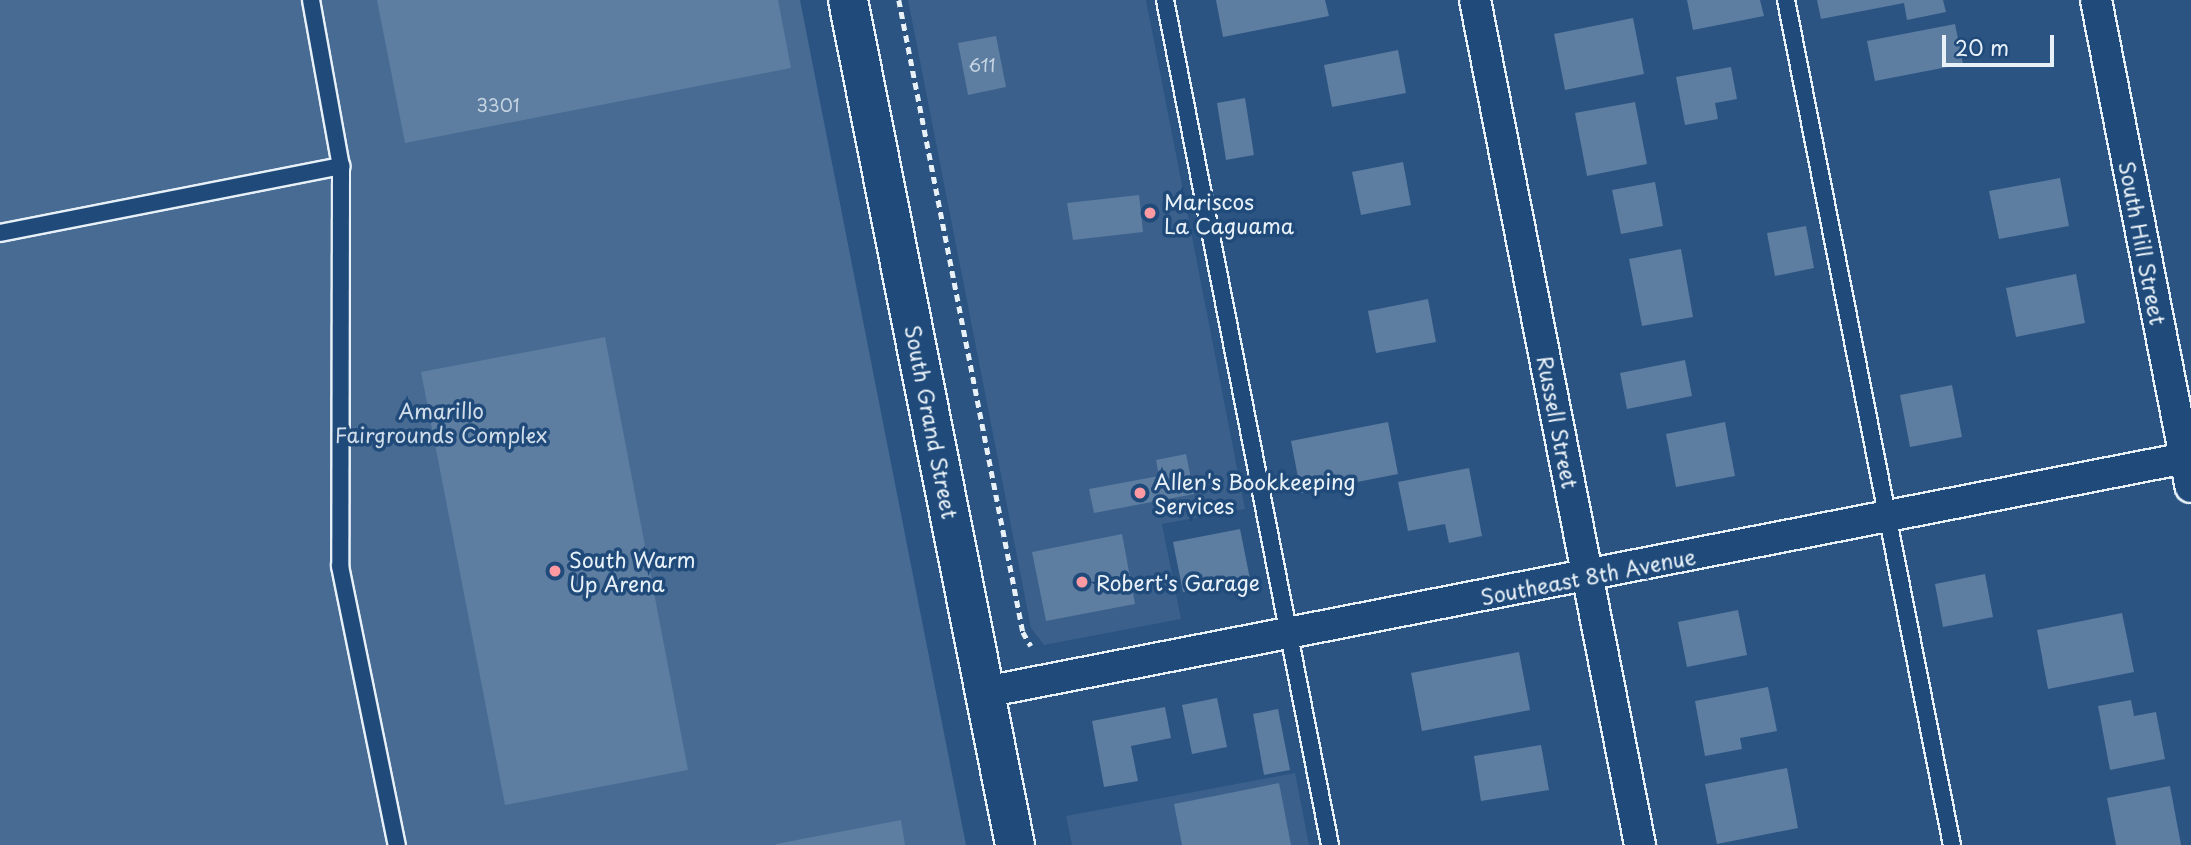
<!DOCTYPE html>
<style>
body{margin:0}
#map{position:relative;width:2191px;height:845px;overflow:hidden;background:#2b5482;font-family:"Playpen Sans",sans-serif}
div>[style]{position:absolute}
.built>*{inset:0;background:#3a608b}
.green>*{inset:0;background:#476b93}
.building>*{inset:0;background:#5d7da1}
.path>*{height:4.5px;margin-top:-2.25px;transform-origin:0;background:repeating-linear-gradient(90deg,#e8f1f8 0 7px,transparent 0 12px)}
.roads{filter:drop-shadow(2px 0 #e8f1f8) drop-shadow(-2px 0 #e8f1f8) drop-shadow(0 2px #e8f1f8) drop-shadow(0 -2px #e8f1f8)}
.lane>*{height:16px;margin:-8px;padding:0 8px;transform-origin:8px;border-radius:8px;background:#1f4a7a}
.street>*{height:30px;margin:-15px;padding:0 15px;transform-origin:15px;border-radius:15px;background:#1f4a7a}
.secondary>*{height:38px;margin:-19px;padding:0 19px;transform-origin:19px;border-radius:19px;background:#1f4a7a}
.dots>*{width:19px;height:19px;translate:-50% -50%;box-sizing:border-box;border:4px solid #1f4a7a;border-radius:50%}
span{translate:-50% -50%;white-space:nowrap;text-align:center;line-height:1.15;-webkit-text-stroke:7px #1f4a7a;paint-order:stroke}
.number-label{font-size:18px;color:#c5d4e2}
.number-label span{-webkit-text-stroke-width:0}
.poi-label{font-size:21px;color:#e8f1f8}
.left{translate:0 -50%;text-align:left}
.street-label{font-size:21px;color:#e8f1f8}
.park-label{font-size:21px;color:#d0dde9}
.scale{position:absolute;left:1942px;top:35px;width:112px;height:32px;box-sizing:border-box;border:4px solid #e8f1f8;border-top:0;padding-left:9px;font-size:21px;line-height:24px;white-space:nowrap;color:#e8f1f8;-webkit-text-stroke:5px #1f4a7a;paint-order:stroke}
</style>
<div id="map">
<div class="built">
<div style="clip-path:polygon(908px 0,1146px 0,1245px 509px,1162px 524px,1181px 619px,1044px 645px,1031px 628px)"></div>
<div style="clip-path:polygon(1295px 773px,1309px 845px,1072px 845px,1066px 816px)"></div>
</div>
<div class="green">
<div style="clip-path:polygon(0 0,800px 0,966px 845px,0 845px)"></div>
</div>
<div class="building">
<div style="clip-path:polygon(377px 0,778px 0,791px 68px,405px 143px)"></div>
<div style="clip-path:polygon(1216px 0,1325px 0,1329px 16px,1223px 37px)"></div>
<div style="clip-path:polygon(1687px 0,1760px 0,1764px 16px,1693px 30px)"></div>
<div style="clip-path:polygon(1817px 0,1943px 0,1946px 12px,1907px 20px,1904px 3px,1821px 19px)"></div>
<div style="clip-path:polygon(1633px 18px,1644px 74px,1565px 90px,1554px 34px)"></div>
<div style="clip-path:polygon(1955px 24px,1963px 64px,1875px 81px,1867px 41px)"></div>
<div style="clip-path:polygon(996px 36px,1006px 87px,968px 95px,958px 43px)"></div>
<div style="clip-path:polygon(1398px 50px,1406px 93px,1332px 107px,1324px 65px)"></div>
<div style="clip-path:polygon(1731px 67px,1737px 99px,1715px 103px,1718px 119px,1685px 125px,1676px 77px)"></div>
<div style="clip-path:polygon(1245px 98px,1254px 155px,1226px 160px,1217px 103px)"></div>
<div style="clip-path:polygon(1635px 102px,1647px 164px,1587px 176px,1575px 113px)"></div>
<div style="clip-path:polygon(1403px 162px,1411px 205px,1361px 215px,1352px 172px)"></div>
<div style="clip-path:polygon(2060px 178px,2069px 226px,1999px 239px,1989px 191px)"></div>
<div style="clip-path:polygon(1655px 182px,1663px 226px,1621px 234px,1612px 190px)"></div>
<div style="clip-path:polygon(1139px 195px,1143px 232px,1073px 240px,1067px 203px)"></div>
<div style="clip-path:polygon(1806px 226px,1814px 268px,1775px 276px,1767px 233px)"></div>
<div style="clip-path:polygon(1681px 249px,1693px 317px,1642px 326px,1629px 259px)"></div>
<div style="clip-path:polygon(2076px 274px,2085px 323px,2016px 337px,2006px 288px)"></div>
<div style="clip-path:polygon(1428px 299px,1436px 342px,1376px 353px,1368px 311px)"></div>
<div style="clip-path:polygon(605px 337px,688px 770px,505px 805px,421px 372px)"></div>
<div style="clip-path:polygon(1685px 360px,1692px 396px,1627px 409px,1620px 373px)"></div>
<div style="clip-path:polygon(1952px 385px,1962px 437px,1910px 447px,1900px 395px)"></div>
<div style="clip-path:polygon(1388px 422px,1398px 474px,1301px 493px,1291px 441px)"></div>
<div style="clip-path:polygon(1725px 422px,1735px 476px,1676px 487px,1666px 434px)"></div>
<div style="clip-path:polygon(1186px 454px,1194px 494px,1094px 513px,1089px 489px,1159px 476px,1156px 460px)"></div>
<div style="clip-path:polygon(1469px 468px,1482px 536px,1449px 543px,1445px 524px,1408px 531px,1398px 482px)"></div>
<div style="clip-path:polygon(1240px 529px,1250px 579px,1183px 592px,1173px 542px)"></div>
<div style="clip-path:polygon(1122px 534px,1135px 604px,1046px 621px,1032px 552px)"></div>
<div style="clip-path:polygon(1985px 574px,1993px 617px,1943px 627px,1935px 584px)"></div>
<div style="clip-path:polygon(1738px 610px,1747px 655px,1687px 667px,1678px 622px)"></div>
<div style="clip-path:polygon(2122px 613px,2134px 672px,2048px 689px,2037px 630px)"></div>
<div style="clip-path:polygon(1519px 652px,1530px 710px,1422px 731px,1411px 673px)"></div>
<div style="clip-path:polygon(1768px 687px,1777px 731px,1740px 738px,1742px 749px,1705px 756px,1695px 701px)"></div>
<div style="clip-path:polygon(1217px 698px,1227px 747px,1192px 754px,1182px 705px)"></div>
<div style="clip-path:polygon(2131px 700px,2134px 716px,2156px 712px,2165px 759px,2110px 770px,2098px 706px)"></div>
<div style="clip-path:polygon(1165px 707px,1171px 738px,1131px 746px,1138px 781px,1104px 787px,1092px 721px)"></div>
<div style="clip-path:polygon(1278px 709px,1290px 770px,1264px 775px,1253px 714px)"></div>
<div style="clip-path:polygon(1541px 745px,1549px 790px,1481px 801px,1474px 756px)"></div>
<div style="clip-path:polygon(1787px 768px,1798px 828px,1717px 844px,1705px 784px)"></div>
<div style="clip-path:polygon(1279px 783px,1291px 845px,1182px 845px,1174px 804px)"></div>
<div style="clip-path:polygon(2170px 786px,2181px 845px,2116px 845px,2107px 798px)"></div>
<div style="clip-path:polygon(901px 820px,905px 845px,776px 845px,776px 844px)"></div>
</div>
<div class="path">
<div style="left:899px;top:0;width:644px;rotate:78.9deg"></div>
<div style="left:1023px;top:632px;width:16px;rotate:60deg"></div>
</div>
<div class="roads">
<div class="lane">
<div style="left:311px;top:0;width:169px;rotate:79.8deg"></div>
<div style="left:341px;top:166px;width:400px;rotate:90.1deg"></div>
<div style="left:340px;top:566px;width:285px;rotate:78.5deg"></div>
<div style="left:1165px;top:0;width:861px;rotate:78.95deg"></div>
<div style="left:1786px;top:0;width:861px;rotate:78.89deg"></div>
<div style="left:0;top:233px;width:348px;rotate:-11.1deg"></div>
</div>
<div class="street">
<div style="left:1475px;top:0;width:861px;rotate:78.95deg"></div>
<div style="left:2096px;top:0;width:496px;rotate:79deg"></div>
<div style="left:985px;top:692px;width:1229px;rotate:-11.03deg"></div>
</div>
<div class="secondary">
<div style="left:848px;top:0;width:861px;rotate:78.82deg"></div>
</div>
</div>
<div class="dots">
<div style="left:1150px;top:213px;background:#ff9aa2"></div>
<div style="left:1140px;top:493px;background:#ff9aa2"></div>
<div style="left:555px;top:571px;background:#ff9aa2"></div>
<div style="left:1082px;top:582px;background:#ff9aa2"></div>
</div>
<div class="number-label">
<span style="left:982px;top:65px">611</span>
<span style="left:498px;top:105px">3301</span>
</div>
<div class="poi-label">
<span class="left" style="left:1164px;top:213px">Mariscos<br>La Caguama</span>
<span class="left" style="left:1154px;top:493px">Allen's Bookkeeping<br>Services</span>
<span class="left" style="left:569px;top:571px">South Warm<br>Up Arena</span>
<span class="left" style="left:1096px;top:582px">Robert's Garage</span>
</div>
<div class="street-label">
<span style="left:2143px;top:243px;rotate:79deg">South Hill Street</span>
<span style="left:932px;top:422px;rotate:79deg">South Grand Street</span>
<span style="left:1558px;top:422px;rotate:79deg">Russell Street</span>
<span style="left:1588px;top:576px;rotate:-11deg">Southeast 8th Avenue</span>
</div>
<div class="park-label">
<span style="left:441px;top:422px">Amarillo<br>Fairgrounds Complex</span>
</div>
<div class="scale">20 m</div>
</div>
